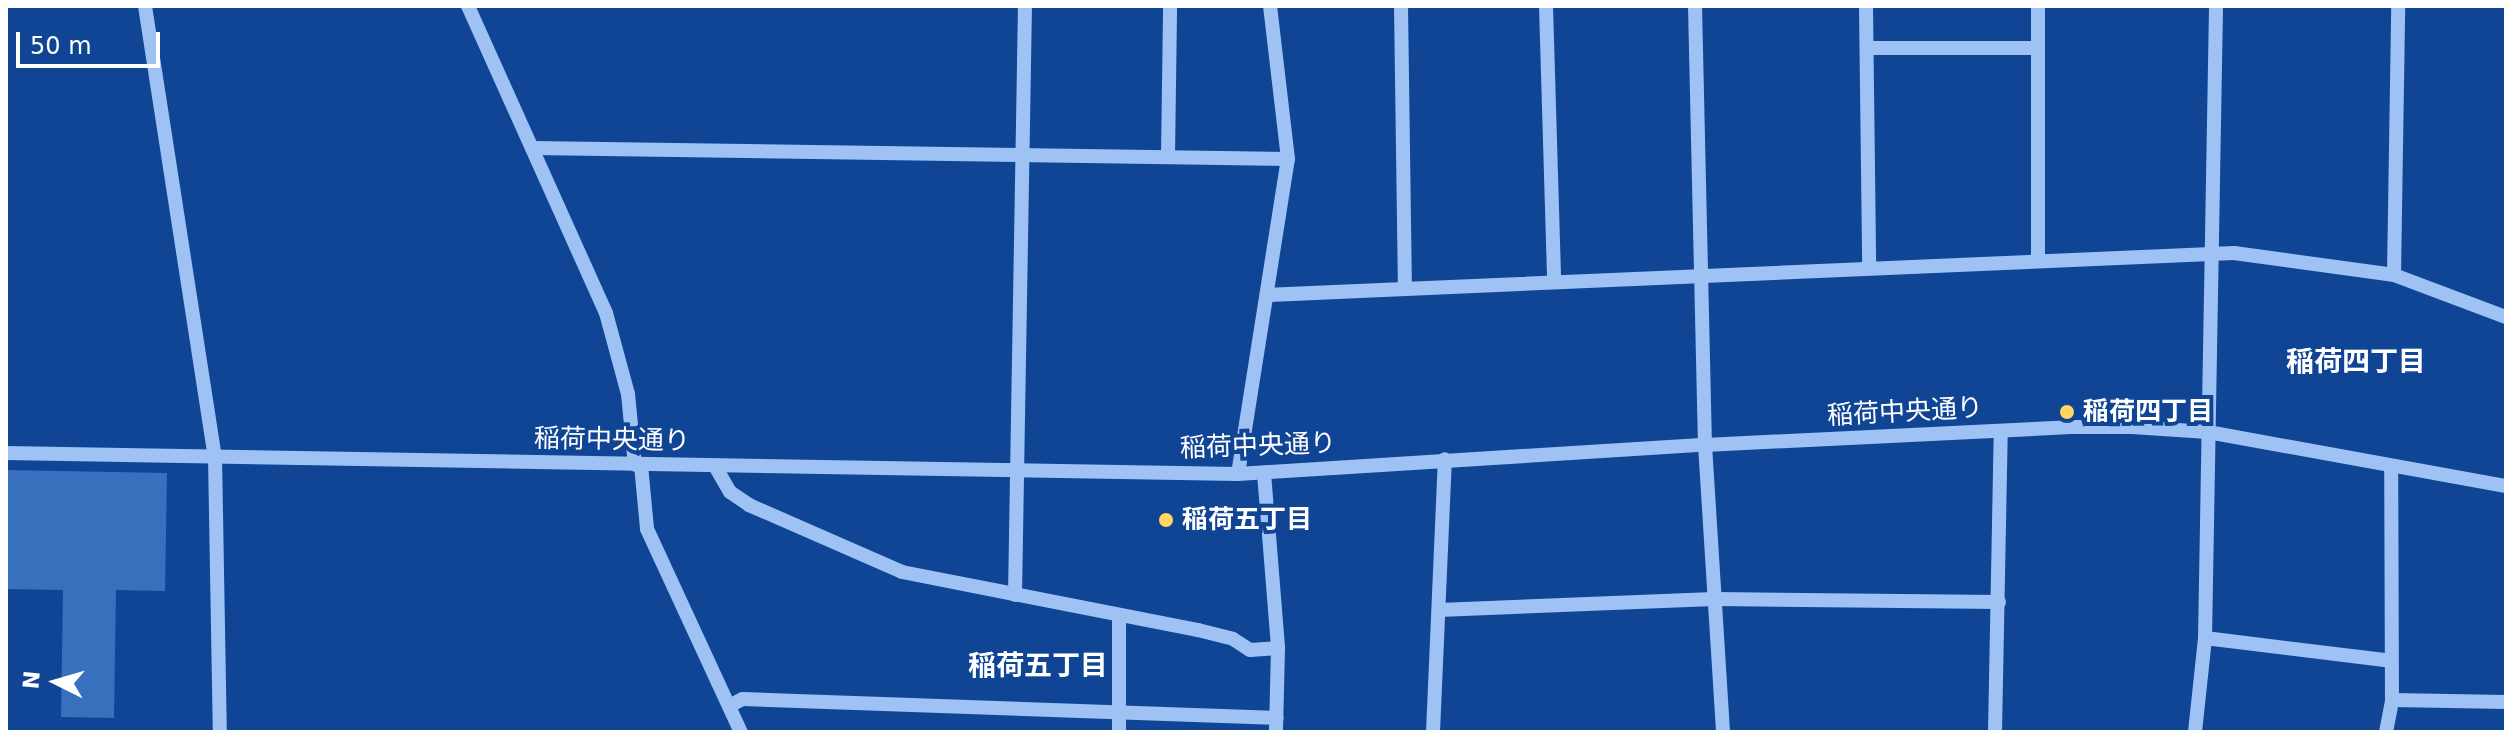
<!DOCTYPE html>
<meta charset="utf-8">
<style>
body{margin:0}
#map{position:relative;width:2512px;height:738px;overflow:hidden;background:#104595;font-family:"DejaVu Sans","Noto Sans JP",sans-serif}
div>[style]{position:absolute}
.building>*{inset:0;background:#3970bd}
.minor>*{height:14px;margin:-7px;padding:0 7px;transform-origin:7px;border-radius:7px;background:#9fc2f4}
.dots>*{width:22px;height:22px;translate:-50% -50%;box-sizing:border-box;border:4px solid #104595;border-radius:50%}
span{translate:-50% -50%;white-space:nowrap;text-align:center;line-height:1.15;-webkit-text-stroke:8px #104595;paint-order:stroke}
.street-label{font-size:26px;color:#fff}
.poi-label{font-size:26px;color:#fff;font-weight:700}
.left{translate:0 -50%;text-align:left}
.neighbourhood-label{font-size:28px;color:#fff;font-weight:700}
.frame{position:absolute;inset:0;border:8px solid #fff;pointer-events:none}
.north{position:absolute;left:16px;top:642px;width:80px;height:80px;-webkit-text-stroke:6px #104595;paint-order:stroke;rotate:275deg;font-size:22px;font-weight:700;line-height:32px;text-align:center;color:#fff}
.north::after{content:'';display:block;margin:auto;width:28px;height:36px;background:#fff;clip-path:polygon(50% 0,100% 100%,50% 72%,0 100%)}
.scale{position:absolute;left:16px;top:32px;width:144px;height:36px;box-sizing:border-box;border:4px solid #fff;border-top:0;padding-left:10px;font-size:24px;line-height:28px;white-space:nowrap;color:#fff;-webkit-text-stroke:6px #104595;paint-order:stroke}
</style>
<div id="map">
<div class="building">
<div style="clip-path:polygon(6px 470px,167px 473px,165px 591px,116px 590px,114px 718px,61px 717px,63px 590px,6px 589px)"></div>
</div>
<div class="minor">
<div style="left:145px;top:6px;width:455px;rotate:81.2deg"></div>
<div style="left:215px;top:456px;width:276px;rotate:89deg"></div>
<div style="left:468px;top:6px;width:337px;rotate:65.8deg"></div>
<div style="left:606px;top:313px;width:84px;rotate:74.8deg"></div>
<div style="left:628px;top:394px;width:71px;rotate:84.4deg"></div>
<div style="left:1401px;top:6px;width:282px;rotate:89.2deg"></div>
<div style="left:1546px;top:6px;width:274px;rotate:88.3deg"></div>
<div style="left:1695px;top:6px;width:439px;rotate:88.7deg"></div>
<div style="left:1705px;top:445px;width:288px;rotate:86.4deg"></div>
<div style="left:1866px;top:6px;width:261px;rotate:89.3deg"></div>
<div style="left:1867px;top:48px;width:170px"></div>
<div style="left:532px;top:148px;width:756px;rotate:0.83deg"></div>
<div style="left:1168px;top:156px;width:150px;rotate:-89.2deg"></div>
<div style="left:2038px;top:259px;width:253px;rotate:-90deg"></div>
<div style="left:2394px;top:275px;width:269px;rotate:-89.1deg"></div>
<div style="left:1267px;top:295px;width:968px;rotate:-2.49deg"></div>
<div style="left:2234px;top:253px;width:162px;rotate:7.8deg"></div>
<div style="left:2394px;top:275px;width:120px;rotate:20.6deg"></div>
<div style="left:6px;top:453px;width:1232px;rotate:0.98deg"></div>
<div style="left:1238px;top:474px;width:468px;rotate:-3.6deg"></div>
<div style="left:1705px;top:445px;width:366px;rotate:-2.8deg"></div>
<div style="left:2071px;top:427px;width:61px"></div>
<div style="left:2132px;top:427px;width:76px;rotate:3.8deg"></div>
<div style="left:2208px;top:432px;width:303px;rotate:10.3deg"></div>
<div style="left:641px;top:465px;width:64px;rotate:84.6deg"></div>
<div style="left:647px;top:529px;width:224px;rotate:65.2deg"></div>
<div style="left:715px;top:466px;width:30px;rotate:60deg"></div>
<div style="left:730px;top:492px;width:23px;rotate:34deg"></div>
<div style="left:749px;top:505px;width:167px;rotate:23.6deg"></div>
<div style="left:902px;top:572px;width:302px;rotate:11.1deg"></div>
<div style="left:1198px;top:630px;width:36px;rotate:14deg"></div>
<div style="left:1233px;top:639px;width:20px;rotate:33deg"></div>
<div style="left:1250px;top:650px;width:28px;rotate:-4deg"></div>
<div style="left:1264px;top:473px;width:176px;rotate:85.4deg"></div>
<div style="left:1278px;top:648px;width:84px;rotate:91.4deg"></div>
<div style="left:1238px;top:474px;width:319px;rotate:-81deg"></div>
<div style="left:1288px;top:159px;width:154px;rotate:-96.7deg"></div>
<div style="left:1015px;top:595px;width:589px;rotate:-89.03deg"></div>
<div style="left:1439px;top:610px;width:275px;rotate:-2.3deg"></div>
<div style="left:1714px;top:599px;width:285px;rotate:0.6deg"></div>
<div style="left:1119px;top:615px;width:117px;rotate:90deg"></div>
<div style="left:2205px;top:638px;width:187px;rotate:7deg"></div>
<div style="left:2392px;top:700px;width:114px;rotate:1deg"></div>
<div style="left:731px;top:705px;width:13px;rotate:-27deg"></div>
<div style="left:743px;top:699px;width:534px;rotate:2.04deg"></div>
<div style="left:1433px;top:732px;width:273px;rotate:-87.5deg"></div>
<div style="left:1995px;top:732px;width:301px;rotate:-88.9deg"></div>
<div style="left:2195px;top:732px;width:95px;rotate:-83.9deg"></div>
<div style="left:2205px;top:638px;width:632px;rotate:-89deg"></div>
<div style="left:2386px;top:732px;width:33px;rotate:-79deg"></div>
<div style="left:2392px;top:700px;width:234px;rotate:-90.2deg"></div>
</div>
<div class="dots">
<div style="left:2067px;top:412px;background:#ffd761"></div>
<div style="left:1166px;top:520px;background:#ffd761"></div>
</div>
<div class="street-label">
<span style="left:1905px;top:412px;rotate:-3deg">稲荷中央通り</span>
<span style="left:612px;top:440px;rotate:1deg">稲荷中央通り</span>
<span style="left:1258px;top:446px;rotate:-2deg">稲荷中央通り</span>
</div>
<div class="poi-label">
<span class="left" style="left:2083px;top:412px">稲荷四丁目</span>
<span class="left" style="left:1182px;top:520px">稲荷五丁目</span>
</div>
<div class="neighbourhood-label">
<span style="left:2356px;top:362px">稲荷四丁目</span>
<span style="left:1038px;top:666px">稲荷五丁目</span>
</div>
<div class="frame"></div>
<div class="north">N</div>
<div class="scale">50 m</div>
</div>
